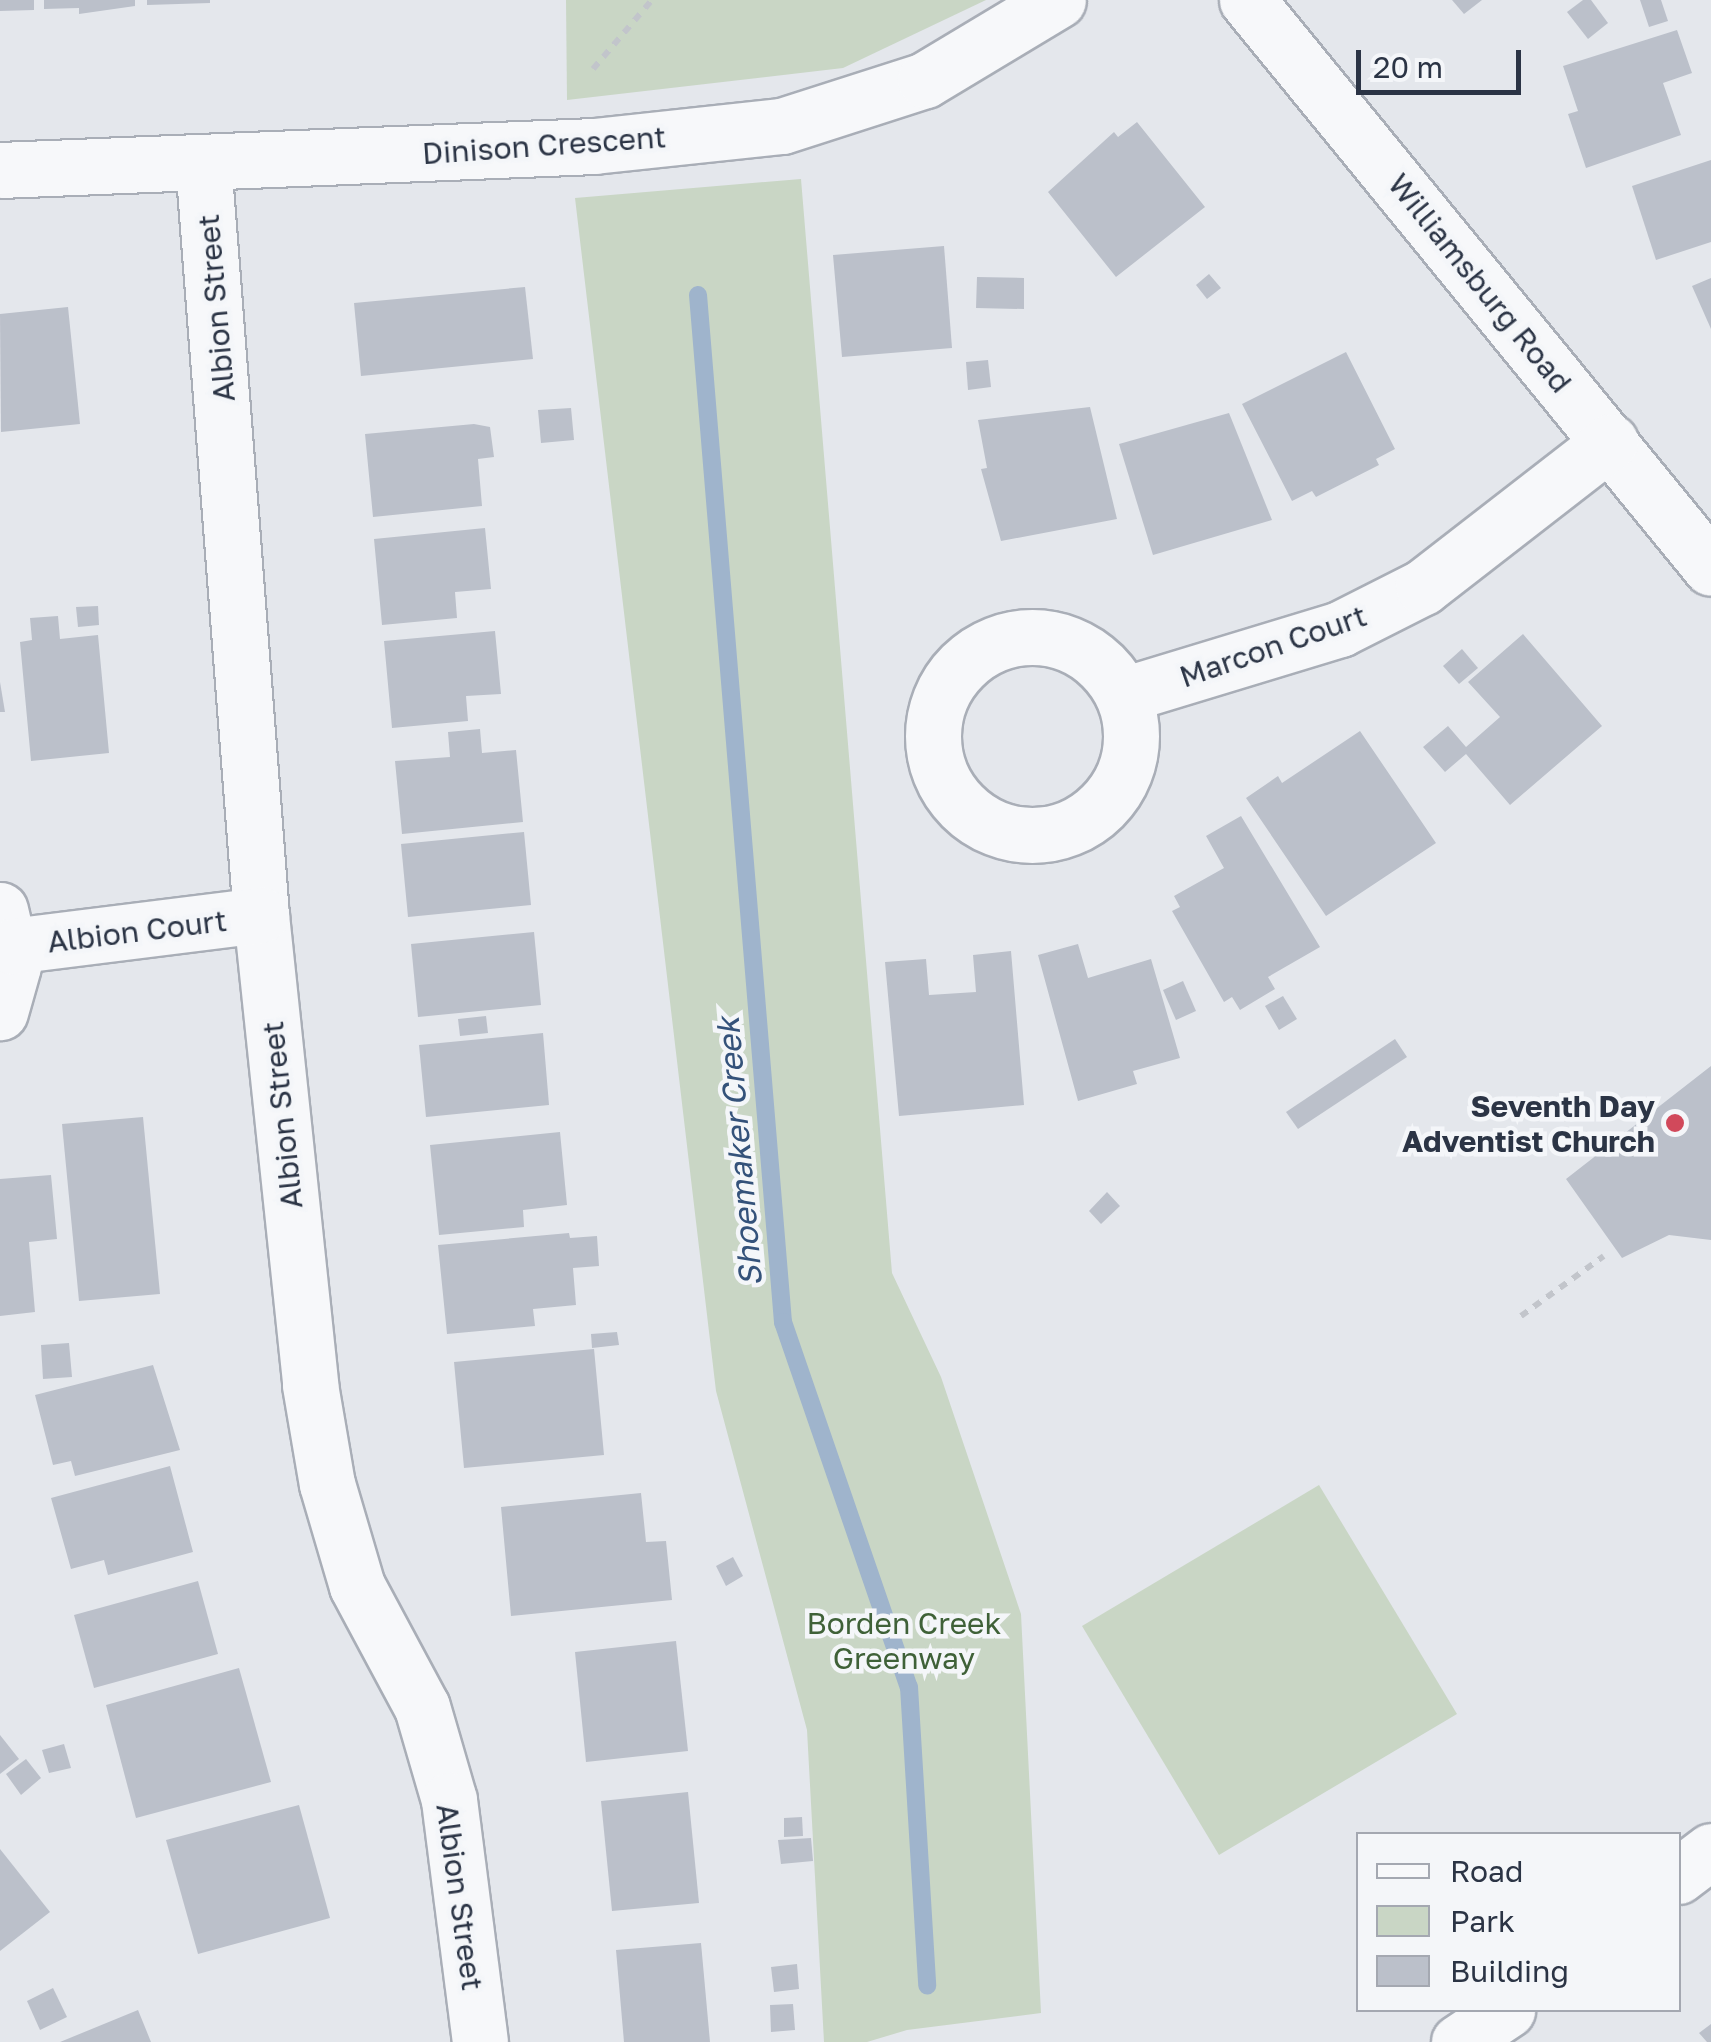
<!DOCTYPE html>
<style>
body{margin:0}
#map{position:relative;width:1711px;height:2042px;overflow:hidden;background:#e4e7ec;font-family:"Golos Text",sans-serif}
div>[style]{position:absolute}
.green>*{inset:0;background:#c9d6c5}
.stream>*{height:18px;margin:-9px;padding:0 9px;transform-origin:9px;border-radius:9px;background:#9fb4cc}
.building>*{inset:0;background:#bbc0ca}
.path>*{height:6px;margin-top:-3px;transform-origin:0;background:repeating-linear-gradient(90deg,#c2c5cb 0 8px,transparent 0 16px)}
.roads{filter:drop-shadow(2px 0 #a9aeb7) drop-shadow(-2px 0 #a9aeb7) drop-shadow(0 2px #a9aeb7) drop-shadow(0 -2px #a9aeb7)}
.street>*{height:55px;margin:-27.5px;padding:0 27.5px;transform-origin:27.5px;border-radius:27.5px;background:#f7f8fa}
.street>.ring{margin:-27.5px;padding:0;box-sizing:content-box;background:none;border:55px solid #f7f8fa;border-radius:50%}
.dots>*{width:28px;height:28px;translate:-50% -50%;box-sizing:border-box;border:5px solid #f4f6f9;border-radius:50%}
span{translate:-50% -50%;white-space:nowrap;text-align:center;line-height:1.15;-webkit-text-stroke:9px #f4f6f9;paint-order:stroke}
.street-label{font-size:30px;color:#2b3445}
.poi-label{font-size:30px;color:#2b3445;font-weight:700}
.right{translate:-100% -50%;text-align:right}
.park-label{font-size:30px;color:#3f6138}
.water-label{font-size:32px;color:#34527a;font-style:italic}
.legend{position:absolute;left:1356px;top:1832px;width:325px;height:180px;box-sizing:border-box;background:#f4f6f9;border:2px solid #a4a8b1;margin:0;padding:12px 18px;list-style:none;font-size:30px;color:#2b3445}
.legend li{display:flex;align-items:center;gap:20px;height:50px}
.legend b{width:50px;border:2px solid #a4a8b1}
.scale{position:absolute;left:1356px;top:50px;width:165px;height:45px;box-sizing:border-box;border:5px solid #2b3445;border-top:0;padding-left:12px;font-size:30px;line-height:35px;white-space:nowrap;color:#2b3445;-webkit-text-stroke:8px #f4f6f9;paint-order:stroke}
</style>
<div id="map">
<div class="green">
<div style="clip-path:polygon(566px 0,986px 0,843px 68px,567px 100px)"></div>
<div style="clip-path:polygon(801px 179px,892px 1273px,941px 1377px,1021px 1614px,1041px 2013px,907px 2030px,867px 2042px,824px 2042px,807px 1730px,716px 1391px,575px 198px)"></div>
<div style="clip-path:polygon(1319px 1485px,1457px 1714px,1219px 1855px,1082px 1626px)"></div>
</div>
<div class="stream">
<div style="left:698px;top:295px;width:1031px;rotate:85.27deg"></div>
<div style="left:783px;top:1322px;width:386px;rotate:71deg"></div>
<div style="left:909px;top:1687px;width:299px;rotate:86.5deg"></div>
</div>
<div class="building">
<div style="clip-path:polygon(0 0,34px 0,34px 10px,0 11px)"></div>
<div style="clip-path:polygon(44px 0,135px 0,135px 6px,79px 14px,79px 8px,44px 9px)"></div>
<div style="clip-path:polygon(147px 0,210px 0,210px 3px,147px 5px)"></div>
<div style="clip-path:polygon(1452px 0,1482px 0,1464px 14px)"></div>
<div style="clip-path:polygon(1583px 0,1591px 0,1608px 23px,1588px 39px,1567px 12px)"></div>
<div style="clip-path:polygon(1640px 0,1661px 0,1668px 21px,1649px 27px)"></div>
<div style="clip-path:polygon(1677px 30px,1692px 73px,1663px 83px,1681px 135px,1586px 168px,1568px 114px,1578px 111px,1563px 66px)"></div>
<div style="clip-path:polygon(1137px 122px,1205px 207px,1116px 277px,1048px 192px,1114px 132px,1118px 137px)"></div>
<div style="clip-path:polygon(1711px 160px,1711px 242px,1656px 260px,1632px 186px)"></div>
<div style="clip-path:polygon(944px 246px,952px 348px,842px 357px,833px 255px)"></div>
<div style="clip-path:polygon(1209px 274px,1221px 288px,1207px 299px,1196px 285px)"></div>
<div style="clip-path:polygon(977px 277px,1024px 278px,1024px 309px,976px 308px)"></div>
<div style="clip-path:polygon(1711px 278px,1711px 329px,1692px 286px)"></div>
<div style="clip-path:polygon(525px 287px,533px 359px,361px 376px,354px 303px)"></div>
<div style="clip-path:polygon(68px 307px,80px 424px,1px 432px,0 314px)"></div>
<div style="clip-path:polygon(1346px 352px,1395px 449px,1376px 459px,1379px 465px,1316px 497px,1312px 491px,1292px 501px,1242px 404px)"></div>
<div style="clip-path:polygon(988px 360px,991px 387px,968px 390px,966px 362px)"></div>
<div style="clip-path:polygon(1090px 407px,1117px 519px,1001px 541px,981px 469px,987px 468px,978px 420px)"></div>
<div style="clip-path:polygon(571px 408px,574px 440px,541px 443px,538px 410px)"></div>
<div style="clip-path:polygon(1229px 413px,1272px 520px,1153px 555px,1119px 444px)"></div>
<div style="clip-path:polygon(474px 424px,490px 427px,494px 457px,478px 459px,482px 506px,373px 517px,365px 434px)"></div>
<div style="clip-path:polygon(485px 528px,491px 589px,455px 592px,457px 618px,382px 625px,374px 539px)"></div>
<div style="clip-path:polygon(98px 606px,99px 625px,78px 627px,76px 607px)"></div>
<div style="clip-path:polygon(58px 616px,60px 639px,98px 635px,109px 753px,31px 761px,20px 642px,32px 640px,30px 618px)"></div>
<div style="clip-path:polygon(495px 631px,501px 694px,466px 696px,468px 721px,392px 728px,384px 641px)"></div>
<div style="clip-path:polygon(1523px 634px,1602px 726px,1510px 805px,1466px 754px,1445px 772px,1423px 747px,1448px 726px,1466px 747px,1500px 717px,1468px 682px)"></div>
<div style="clip-path:polygon(1462px 649px,1478px 668px,1459px 684px,1443px 666px)"></div>
<div style="clip-path:polygon(0 682px,5px 712px,0 712px)"></div>
<div style="clip-path:polygon(480px 729px,482px 753px,516px 750px,523px 822px,402px 834px,395px 761px,450px 757px,448px 732px)"></div>
<div style="clip-path:polygon(1360px 731px,1436px 843px,1326px 916px,1246px 798px,1278px 776px,1282px 783px)"></div>
<div style="clip-path:polygon(1241px 816px,1320px 947px,1268px 977px,1275px 989px,1240px 1010px,1232px 997px,1224px 1002px,1172px 911px,1180px 907px,1174px 896px,1224px 868px,1206px 836px)"></div>
<div style="clip-path:polygon(524px 832px,531px 905px,408px 917px,401px 844px)"></div>
<div style="clip-path:polygon(534px 932px,541px 1005px,418px 1017px,411px 944px)"></div>
<div style="clip-path:polygon(1078px 944px,1088px 978px,1151px 959px,1180px 1058px,1133px 1071px,1137px 1084px,1078px 1101px,1038px 955px)"></div>
<div style="clip-path:polygon(1011px 951px,1024px 1105px,899px 1116px,885px 962px,926px 959px,929px 995px,976px 992px,973px 955px)"></div>
<div style="clip-path:polygon(1183px 981px,1196px 1011px,1176px 1020px,1163px 990px)"></div>
<div style="clip-path:polygon(1283px 996px,1297px 1019px,1279px 1030px,1265px 1006px)"></div>
<div style="clip-path:polygon(486px 1016px,488px 1033px,460px 1036px,458px 1019px)"></div>
<div style="clip-path:polygon(543px 1033px,549px 1105px,426px 1117px,419px 1045px)"></div>
<div style="clip-path:polygon(1395px 1039px,1407px 1057px,1298px 1129px,1286px 1112px)"></div>
<div style="clip-path:polygon(1711px 1066px,1711px 1240px,1669px 1235px,1622px 1258px,1566px 1179px)"></div>
<div style="clip-path:polygon(143px 1117px,160px 1294px,79px 1301px,62px 1124px)"></div>
<div style="clip-path:polygon(560px 1132px,567px 1205px,523px 1210px,524px 1227px,439px 1235px,430px 1145px)"></div>
<div style="clip-path:polygon(51px 1175px,57px 1239px,29px 1242px,35px 1312px,0 1316px,0 1179px)"></div>
<div style="clip-path:polygon(1107px 1192px,1120px 1206px,1101px 1224px,1089px 1211px)"></div>
<div style="clip-path:polygon(569px 1233px,570px 1238px,597px 1236px,599px 1266px,573px 1268px,576px 1305px,533px 1309px,535px 1326px,447px 1334px,438px 1245px)"></div>
<div style="clip-path:polygon(617px 1332px,619px 1345px,592px 1348px,591px 1334px)"></div>
<div style="clip-path:polygon(69px 1343px,72px 1377px,43px 1379px,41px 1345px)"></div>
<div style="clip-path:polygon(594px 1349px,604px 1455px,464px 1468px,454px 1362px)"></div>
<div style="clip-path:polygon(153px 1365px,180px 1450px,75px 1476px,71px 1461px,53px 1465px,35px 1395px)"></div>
<div style="clip-path:polygon(170px 1466px,193px 1552px,108px 1575px,104px 1560px,71px 1569px,51px 1498px)"></div>
<div style="clip-path:polygon(641px 1493px,646px 1542px,666px 1541px,672px 1600px,511px 1616px,501px 1507px)"></div>
<div style="clip-path:polygon(733px 1557px,743px 1576px,726px 1586px,716px 1566px)"></div>
<div style="clip-path:polygon(198px 1581px,218px 1654px,94px 1688px,74px 1615px)"></div>
<div style="clip-path:polygon(676px 1641px,688px 1751px,586px 1762px,575px 1652px)"></div>
<div style="clip-path:polygon(239px 1668px,271px 1782px,136px 1818px,106px 1705px)"></div>
<div style="clip-path:polygon(0 1735px,19px 1759px,0 1774px)"></div>
<div style="clip-path:polygon(64px 1744px,71px 1768px,49px 1773px,42px 1750px)"></div>
<div style="clip-path:polygon(26px 1759px,41px 1778px,21px 1795px,6px 1774px)"></div>
<div style="clip-path:polygon(688px 1792px,699px 1903px,612px 1911px,601px 1801px)"></div>
<div style="clip-path:polygon(299px 1805px,330px 1918px,198px 1954px,166px 1840px)"></div>
<div style="clip-path:polygon(802px 1817px,803px 1836px,784px 1837px,784px 1818px)"></div>
<div style="clip-path:polygon(811px 1838px,813px 1861px,781px 1864px,778px 1840px)"></div>
<div style="clip-path:polygon(0 1849px,50px 1912px,0 1951px)"></div>
<div style="clip-path:polygon(701px 1943px,710px 2042px,624px 2042px,616px 1950px)"></div>
<div style="clip-path:polygon(797px 1964px,799px 1989px,774px 1992px,771px 1967px)"></div>
<div style="clip-path:polygon(53px 1988px,67px 2017px,40px 2030px,27px 2001px)"></div>
<div style="clip-path:polygon(793px 2004px,795px 2030px,771px 2032px,770px 2005px)"></div>
<div style="clip-path:polygon(138px 2010px,151px 2042px,60px 2042px)"></div>
<div style="clip-path:polygon(1711px 2024px,1711px 2042px,1707px 2042px,1699px 2033px)"></div>
</div>
<div class="path">
<div style="left:593px;top:69px;width:91px;rotate:-49.5deg"></div>
<div style="left:1521px;top:1316px;width:102px;rotate:-35.9deg"></div>
</div>
<div class="roads">
<div class="street">
<div style="left:1247px;top:0;width:733px;rotate:50.75deg"></div>
<div style="left:203px;top:162px;width:755px;rotate:85.6deg"></div>
<div style="left:261px;top:915px;width:473px;rotate:84deg"></div>
<div style="left:310px;top:1385px;width:100px;rotate:80.3deg"></div>
<div style="left:327px;top:1484px;width:106px;rotate:73.6deg"></div>
<div style="left:357px;top:1586px;width:137px;rotate:61.8deg"></div>
<div style="left:422px;top:1707px;width:97px;rotate:73.8deg"></div>
<div style="left:449px;top:1800px;width:244px;rotate:82.7deg"></div>
<div style="left:0;top:170px;width:594px;rotate:-2.31deg"></div>
<div style="left:594px;top:146px;width:189px;rotate:-6.1deg"></div>
<div style="left:782px;top:126px;width:150px;rotate:-17.8deg"></div>
<div style="left:925px;top:80px;width:155px;rotate:-31deg"></div>
<div class="ring" style="left:933px;top:637px;width:143px;height:143px"></div>
<div style="left:1123px;top:695px;width:227px;rotate:-16.9deg"></div>
<div style="left:1340px;top:629px;width:93px;rotate:-26.8deg"></div>
<div style="left:1423px;top:587px;width:237px;rotate:-37.8deg"></div>
<div style="left:0;top:910px;width:57px;rotate:76.9deg"></div>
<div style="left:13px;top:966px;width:48px;rotate:105.8deg"></div>
<div style="left:12px;top:946px;width:251px;rotate:-7.1deg"></div>
<div style="left:1678px;top:1876px;width:41px;rotate:-37.1deg"></div>
<div style="left:1459px;top:2042px;width:58px;rotate:-33.7deg"></div>
</div>
</div>
<div class="dots">
<div style="left:1675px;top:1123px;background:#d1495b"></div>
</div>
<div class="street-label">
<span style="left:544px;top:145px;rotate:-4deg">Dinison Crescent</span>
<span style="left:1480px;top:283px;rotate:51deg">Williamsburg Road</span>
<span style="left:216px;top:308px;rotate:-95deg">Albion Street</span>
<span style="left:1273px;top:646px;rotate:-19deg">Marcon Court</span>
<span style="left:137px;top:931px;rotate:-7deg">Albion Court</span>
<span style="left:282px;top:1115px;rotate:-96deg">Albion Street</span>
<span style="left:460px;top:1897px;rotate:82deg">Albion Street</span>
</div>
<div class="poi-label">
<span class="right" style="left:1655px;top:1123px">Seventh Day<br>Adventist Church</span>
</div>
<div class="park-label">
<span style="left:904px;top:1640px">Borden Creek<br>Greenway</span>
</div>
<div class="water-label">
<span style="left:739px;top:1152px;rotate:-95deg">Shoemaker Creek</span>
</div>
<ul class="legend">
<li><b style="height:12px;background:#f7f8fa"></b>Road</li>
<li><b style="height:28px;background:#c9d6c5"></b>Park</li>
<li><b style="height:28px;background:#bbc0ca"></b>Building</li>
</ul>
<div class="scale">20 m</div>
</div>
